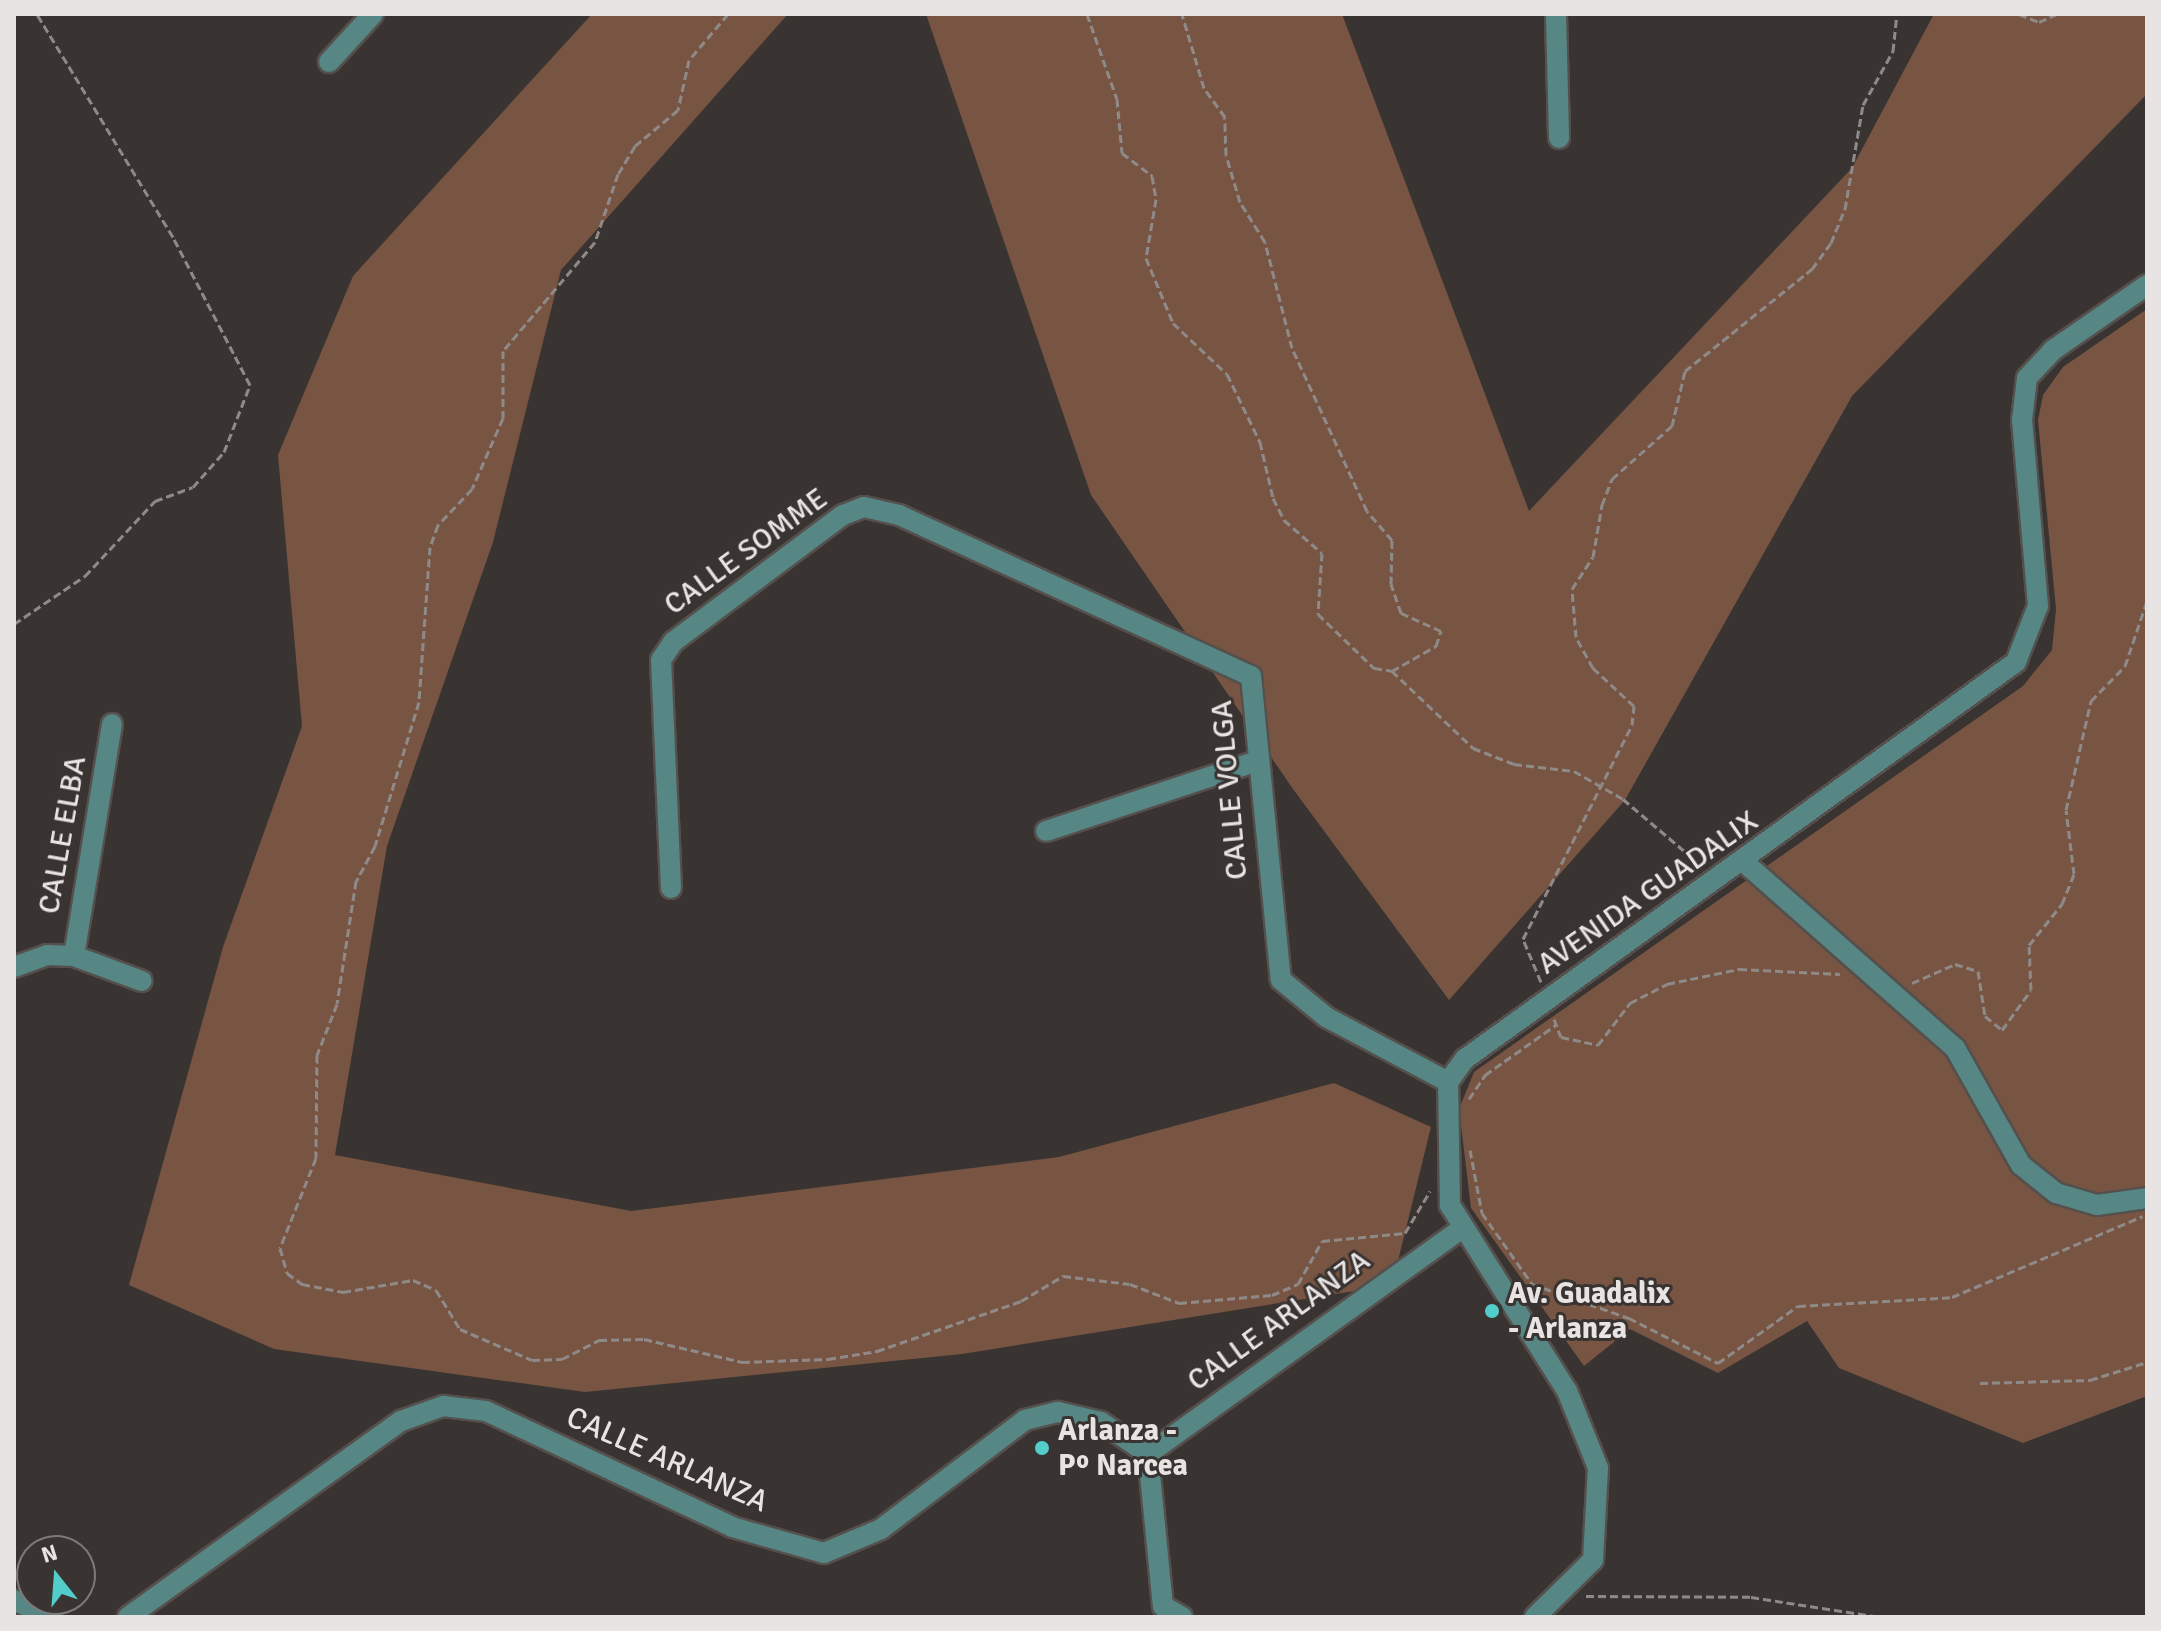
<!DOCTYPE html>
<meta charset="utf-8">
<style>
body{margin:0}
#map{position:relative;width:2161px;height:1631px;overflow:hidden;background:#393431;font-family:Signika,sans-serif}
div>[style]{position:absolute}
.green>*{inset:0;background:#785443}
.path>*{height:3px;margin-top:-1.5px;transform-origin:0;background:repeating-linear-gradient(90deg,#8f8a88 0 8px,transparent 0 12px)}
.roads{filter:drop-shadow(2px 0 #55504d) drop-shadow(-2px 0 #55504d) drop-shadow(0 2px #55504d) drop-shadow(0 -2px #55504d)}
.minor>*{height:20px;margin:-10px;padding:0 10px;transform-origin:10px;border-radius:10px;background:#568784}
.dots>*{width:22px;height:22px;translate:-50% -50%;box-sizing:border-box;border:4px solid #393431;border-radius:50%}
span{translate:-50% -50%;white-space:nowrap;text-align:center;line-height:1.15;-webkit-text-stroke:6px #393431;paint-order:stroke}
.street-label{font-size:30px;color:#e8e4e3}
.poi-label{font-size:30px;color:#e8e4e3;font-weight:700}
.left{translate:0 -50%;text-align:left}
.frame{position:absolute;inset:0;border:16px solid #e8e4e3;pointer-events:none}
.north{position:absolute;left:16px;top:1535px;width:80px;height:80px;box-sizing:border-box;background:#393431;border:2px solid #7f7a78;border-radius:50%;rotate:343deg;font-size:22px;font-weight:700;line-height:32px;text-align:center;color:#e8e4e3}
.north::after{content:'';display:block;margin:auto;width:28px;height:36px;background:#53cdc9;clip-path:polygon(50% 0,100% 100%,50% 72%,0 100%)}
</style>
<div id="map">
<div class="green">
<div style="clip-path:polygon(592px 14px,788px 14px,561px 270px,493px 542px,387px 846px,335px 1155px,631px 1211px,1059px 1157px,1334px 1083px,1431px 1127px,1392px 1285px,962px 1354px,585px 1392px,274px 1349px,129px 1285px,223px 947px,302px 726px,278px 455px,353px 276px)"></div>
<div style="clip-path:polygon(926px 14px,1342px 14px,1529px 511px,1852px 168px,1934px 14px,2147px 14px,2147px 94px,1852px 396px,1625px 800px,1449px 1000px,1293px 789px,1091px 495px)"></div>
<div style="clip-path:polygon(2147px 309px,2147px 1396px,2023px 1443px,1839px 1368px,1807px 1321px,1718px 1373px,1630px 1329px,1584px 1366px,1471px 1208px,1459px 1109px,1474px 1072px,2023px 686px,2052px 650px,2056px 609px,2038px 420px,2043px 395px,2063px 367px)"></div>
</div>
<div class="path">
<div style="left:728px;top:14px;width:60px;rotate:130.3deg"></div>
<div style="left:689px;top:60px;width:51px;rotate:102.4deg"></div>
<div style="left:678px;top:110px;width:56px;rotate:140.1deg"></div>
<div style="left:635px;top:146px;width:33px;rotate:121deg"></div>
<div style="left:618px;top:174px;width:72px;rotate:108.7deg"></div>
<div style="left:595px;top:242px;width:143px;rotate:130.2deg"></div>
<div style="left:503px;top:351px;width:67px;rotate:90deg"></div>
<div style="left:503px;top:418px;width:77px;rotate:113.6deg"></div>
<div style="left:472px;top:489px;width:50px;rotate:133.4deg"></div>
<div style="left:438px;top:525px;width:23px;rotate:110deg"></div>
<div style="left:430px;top:547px;width:155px;rotate:94.1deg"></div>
<div style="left:419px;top:702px;width:151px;rotate:107deg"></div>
<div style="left:375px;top:846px;width:40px;rotate:118deg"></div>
<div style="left:356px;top:881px;width:124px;rotate:98.8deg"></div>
<div style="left:337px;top:1004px;width:55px;rotate:111.4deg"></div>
<div style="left:317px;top:1055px;width:103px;rotate:90.6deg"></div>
<div style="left:316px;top:1158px;width:97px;rotate:111.8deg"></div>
<div style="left:280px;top:1248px;width:26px;rotate:74deg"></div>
<div style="left:287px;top:1273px;width:19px;rotate:36deg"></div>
<div style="left:302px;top:1284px;width:42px;rotate:11deg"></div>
<div style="left:343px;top:1292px;width:71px;rotate:-9.7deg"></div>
<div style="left:413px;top:1280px;width:25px;rotate:23deg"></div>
<div style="left:436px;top:1290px;width:46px;rotate:58.4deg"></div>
<div style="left:460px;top:1329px;width:78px;rotate:23.3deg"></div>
<div style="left:532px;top:1360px;width:30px;rotate:-2deg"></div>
<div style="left:562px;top:1359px;width:42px;rotate:-27.2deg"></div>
<div style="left:599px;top:1340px;width:45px;rotate:-1.3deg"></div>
<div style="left:644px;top:1339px;width:101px;rotate:13.2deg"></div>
<div style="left:742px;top:1362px;width:86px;rotate:-2deg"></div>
<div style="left:828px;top:1359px;width:50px;rotate:-9.3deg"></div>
<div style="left:877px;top:1351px;width:152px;rotate:-19.1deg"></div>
<div style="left:1021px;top:1301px;width:49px;rotate:-30.8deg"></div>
<div style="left:1063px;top:1276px;width:67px;rotate:6.8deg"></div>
<div style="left:1130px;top:1284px;width:53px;rotate:21.2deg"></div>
<div style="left:1179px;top:1303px;width:93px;rotate:-4.9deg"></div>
<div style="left:1272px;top:1295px;width:28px;rotate:-23deg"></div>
<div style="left:1298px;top:1284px;width:49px;rotate:-60.8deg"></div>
<div style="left:1322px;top:1241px;width:83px;rotate:-5.5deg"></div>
<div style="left:1405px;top:1233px;width:49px;rotate:-59.2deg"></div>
<div style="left:1087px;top:14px;width:90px;rotate:70.6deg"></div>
<div style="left:1117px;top:99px;width:54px;rotate:84.7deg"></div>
<div style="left:1122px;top:153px;width:38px;rotate:37deg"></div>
<div style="left:1152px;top:176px;width:23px;rotate:80deg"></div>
<div style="left:1156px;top:199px;width:60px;rotate:99.6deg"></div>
<div style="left:1146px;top:258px;width:70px;rotate:67.4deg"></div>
<div style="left:1173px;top:323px;width:74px;rotate:43.4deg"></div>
<div style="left:1227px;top:374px;width:76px;rotate:64.1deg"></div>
<div style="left:1260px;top:442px;width:57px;rotate:76.9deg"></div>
<div style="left:1273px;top:498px;width:25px;rotate:63deg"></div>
<div style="left:1284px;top:520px;width:50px;rotate:41deg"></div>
<div style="left:1322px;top:553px;width:61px;rotate:93.8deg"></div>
<div style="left:1318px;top:614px;width:78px;rotate:44deg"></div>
<div style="left:1374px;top:668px;width:18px;rotate:9deg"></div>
<div style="left:1392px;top:671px;width:51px;rotate:-29.6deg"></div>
<div style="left:1436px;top:646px;width:16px;rotate:-72deg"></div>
<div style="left:1441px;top:631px;width:44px;rotate:-155.8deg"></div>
<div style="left:1401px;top:613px;width:31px;rotate:-109deg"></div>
<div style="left:1391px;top:584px;width:44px;rotate:-88.7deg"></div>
<div style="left:1392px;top:540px;width:38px;rotate:-131deg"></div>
<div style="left:1367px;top:511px;width:179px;rotate:-114.7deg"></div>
<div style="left:1292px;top:348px;width:109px;rotate:-104.3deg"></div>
<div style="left:1265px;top:242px;width:47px;rotate:-122deg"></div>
<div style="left:1240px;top:202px;width:49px;rotate:-106.6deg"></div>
<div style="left:1226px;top:155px;width:38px;rotate:-92deg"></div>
<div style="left:1225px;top:117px;width:36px;rotate:-126deg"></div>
<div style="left:1204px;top:88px;width:77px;rotate:-106.6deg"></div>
<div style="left:2019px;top:14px;width:22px;rotate:22deg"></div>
<div style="left:2039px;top:22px;width:20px;rotate:-24deg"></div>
<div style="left:14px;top:624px;width:86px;rotate:-34.1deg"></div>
<div style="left:85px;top:576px;width:103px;rotate:-47deg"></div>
<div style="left:155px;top:501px;width:40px;rotate:-20.2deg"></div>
<div style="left:193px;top:487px;width:47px;rotate:-48.5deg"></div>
<div style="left:224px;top:452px;width:72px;rotate:-68.8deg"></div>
<div style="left:250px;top:385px;width:167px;rotate:-117.5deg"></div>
<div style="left:173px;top:237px;width:261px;rotate:-121.4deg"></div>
<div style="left:1392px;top:671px;width:112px;rotate:43.5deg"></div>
<div style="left:1473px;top:748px;width:44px;rotate:21.3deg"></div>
<div style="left:1514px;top:764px;width:60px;rotate:6.7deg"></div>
<div style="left:1574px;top:771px;width:56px;rotate:29.7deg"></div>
<div style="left:1623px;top:799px;width:104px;rotate:40.3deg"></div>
<div style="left:1541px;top:982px;width:47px;rotate:-112.7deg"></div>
<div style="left:1523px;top:939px;width:240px;rotate:-63deg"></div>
<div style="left:1632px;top:725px;width:19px;rotate:-84deg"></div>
<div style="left:1634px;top:706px;width:56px;rotate:-137.2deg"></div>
<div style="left:1593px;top:668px;width:35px;rotate:-119deg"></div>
<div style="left:1576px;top:637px;width:48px;rotate:-94.8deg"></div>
<div style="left:1572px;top:589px;width:38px;rotate:-57deg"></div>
<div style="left:1593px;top:557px;width:53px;rotate:-80.2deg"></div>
<div style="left:1602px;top:505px;width:28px;rotate:-69deg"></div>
<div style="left:1612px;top:479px;width:80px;rotate:-41.5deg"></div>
<div style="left:1672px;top:426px;width:57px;rotate:-76.7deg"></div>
<div style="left:1685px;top:371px;width:163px;rotate:-38.8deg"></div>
<div style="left:1812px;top:269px;width:32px;rotate:-54deg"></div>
<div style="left:1831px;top:243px;width:37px;rotate:-68deg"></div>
<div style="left:1845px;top:209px;width:106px;rotate:-80.2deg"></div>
<div style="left:1863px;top:105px;width:62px;rotate:-60.9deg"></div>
<div style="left:1893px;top:51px;width:37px;rotate:-84deg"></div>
<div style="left:1912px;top:983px;width:47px;rotate:-23.8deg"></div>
<div style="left:1955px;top:964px;width:24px;rotate:17deg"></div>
<div style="left:1978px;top:971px;width:46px;rotate:81.2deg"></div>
<div style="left:1985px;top:1016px;width:22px;rotate:39deg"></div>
<div style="left:2002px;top:1030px;width:49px;rotate:-54.1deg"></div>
<div style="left:2031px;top:990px;width:45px;rotate:-92.5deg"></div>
<div style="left:2029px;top:945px;width:53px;rotate:-51.2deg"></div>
<div style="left:2062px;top:904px;width:32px;rotate:-68deg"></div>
<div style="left:2074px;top:874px;width:64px;rotate:-97.1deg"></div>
<div style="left:2066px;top:810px;width:112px;rotate:-77.1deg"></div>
<div style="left:2091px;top:701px;width:49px;rotate:-45.8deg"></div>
<div style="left:2125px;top:666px;width:69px;rotate:-71.3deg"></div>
<div style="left:1554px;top:1019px;width:19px;rotate:69deg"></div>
<div style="left:1561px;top:1037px;width:38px;rotate:12deg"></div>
<div style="left:1598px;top:1045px;width:53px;rotate:-52.7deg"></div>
<div style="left:1630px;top:1003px;width:42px;rotate:-27.2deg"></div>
<div style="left:1667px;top:984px;width:74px;rotate:-11.8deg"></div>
<div style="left:1739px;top:969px;width:101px;rotate:2.8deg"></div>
<div style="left:1469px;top:1099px;width:29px;rotate:-56deg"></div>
<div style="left:1485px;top:1075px;width:87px;rotate:-35.2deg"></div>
<div style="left:1470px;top:1150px;width:64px;rotate:79.2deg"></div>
<div style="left:1482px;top:1213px;width:87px;rotate:54.8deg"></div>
<div style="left:1532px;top:1284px;width:103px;rotate:19.3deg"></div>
<div style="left:1629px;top:1318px;width:100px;rotate:26.8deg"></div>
<div style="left:1718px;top:1363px;width:98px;rotate:-35.5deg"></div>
<div style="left:1798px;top:1306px;width:154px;rotate:-3.3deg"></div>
<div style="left:1952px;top:1297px;width:207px;rotate:-23deg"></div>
<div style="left:1980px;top:1383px;width:110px;rotate:-1.6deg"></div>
<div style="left:2090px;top:1380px;width:60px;rotate:-17.5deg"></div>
<div style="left:1586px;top:1596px;width:165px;rotate:0.3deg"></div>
<div style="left:1751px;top:1597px;width:131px;rotate:8.8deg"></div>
</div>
<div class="roads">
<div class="minor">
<div style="left:1556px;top:14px;width:124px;rotate:88.6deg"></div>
<div style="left:329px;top:62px;width:65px;rotate:-47.5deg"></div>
<div style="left:1046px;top:831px;width:223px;rotate:-18.3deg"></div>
<div style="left:1744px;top:862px;width:281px;rotate:41.4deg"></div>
<div style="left:1955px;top:1048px;width:134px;rotate:60.6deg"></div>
<div style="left:2021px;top:1165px;width:45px;rotate:38.7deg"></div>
<div style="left:2056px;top:1193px;width:43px;rotate:16.3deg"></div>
<div style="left:2097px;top:1205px;width:50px;rotate:-8deg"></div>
<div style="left:671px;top:888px;width:228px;rotate:-92.5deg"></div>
<div style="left:661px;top:660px;width:22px;rotate:-56deg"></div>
<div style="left:673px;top:642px;width:212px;rotate:-36.8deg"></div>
<div style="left:843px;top:515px;width:22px;rotate:-21deg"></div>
<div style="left:864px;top:507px;width:36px;rotate:13deg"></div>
<div style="left:899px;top:515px;width:387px;rotate:24.6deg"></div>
<div style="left:1251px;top:676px;width:305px;rotate:84.4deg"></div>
<div style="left:1281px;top:980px;width:58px;rotate:39.4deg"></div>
<div style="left:1326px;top:1017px;width:138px;rotate:28deg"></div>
<div style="left:74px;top:956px;width:235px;rotate:-80.7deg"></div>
<div style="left:14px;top:967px;width:35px;rotate:-20deg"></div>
<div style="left:47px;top:955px;width:27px;rotate:2deg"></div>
<div style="left:74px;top:956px;width:72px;rotate:20.2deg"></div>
<div style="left:1148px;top:1454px;width:385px;rotate:-35.7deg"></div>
<div style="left:1148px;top:1454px;width:153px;rotate:84.4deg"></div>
<div style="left:14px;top:1600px;width:41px;rotate:24.7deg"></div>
<div style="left:1163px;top:1606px;width:22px;rotate:30deg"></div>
<div style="left:128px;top:1617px;width:336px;rotate:-35.7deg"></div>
<div style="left:401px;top:1421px;width:45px;rotate:-19.7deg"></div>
<div style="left:443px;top:1406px;width:43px;rotate:6.6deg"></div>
<div style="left:486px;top:1411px;width:272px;rotate:25.2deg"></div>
<div style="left:732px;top:1527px;width:96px;rotate:15.8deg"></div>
<div style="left:824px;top:1553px;width:62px;rotate:-22.8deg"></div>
<div style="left:881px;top:1529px;width:181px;rotate:-37.1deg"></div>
<div style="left:1025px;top:1420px;width:34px;rotate:-14deg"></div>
<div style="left:1058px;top:1412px;width:44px;rotate:13.1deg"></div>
<div style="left:1101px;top:1422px;width:57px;rotate:34.2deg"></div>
<div style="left:1535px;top:1617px;width:81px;rotate:-44.5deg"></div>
<div style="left:1593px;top:1560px;width:92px;rotate:-86.9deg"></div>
<div style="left:1598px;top:1468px;width:83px;rotate:-111.9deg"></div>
<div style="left:1567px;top:1391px;width:220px;rotate:-122.2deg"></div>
<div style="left:1450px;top:1205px;width:123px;rotate:-90.9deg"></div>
<div style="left:1448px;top:1082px;width:29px;rotate:-54deg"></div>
<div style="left:1465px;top:1059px;width:679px;rotate:-35.77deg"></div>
<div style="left:2016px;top:662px;width:60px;rotate:-68.6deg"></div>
<div style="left:2038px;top:606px;width:187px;rotate:-94.9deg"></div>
<div style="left:2022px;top:420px;width:42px;rotate:-83.2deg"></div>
<div style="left:2027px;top:378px;width:38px;rotate:-47deg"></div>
<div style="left:2053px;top:350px;width:114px;rotate:-34.7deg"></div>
</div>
</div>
<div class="dots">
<div style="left:1492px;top:1311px;background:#53cdc9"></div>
<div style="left:1042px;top:1448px;background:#53cdc9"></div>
</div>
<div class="street-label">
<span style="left:746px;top:552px;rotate:-36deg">CALLE SOMME</span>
<span style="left:1230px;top:790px;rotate:-95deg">CALLE VOLGA</span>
<span style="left:63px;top:835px;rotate:-80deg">CALLE ELBA</span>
<span style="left:1648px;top:893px;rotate:-35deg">AVENIDA GUADALIX</span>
<span style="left:1279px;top:1321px;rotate:-36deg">CALLE ARLANZA</span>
<span style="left:667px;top:1460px;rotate:24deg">CALLE ARLANZA</span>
</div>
<div class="poi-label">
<span class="left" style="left:1508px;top:1311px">Av. Guadalix<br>- Arlanza</span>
<span class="left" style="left:1058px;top:1448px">Arlanza -<br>Pº Narcea</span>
</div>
<div class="frame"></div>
<div class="north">N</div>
</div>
